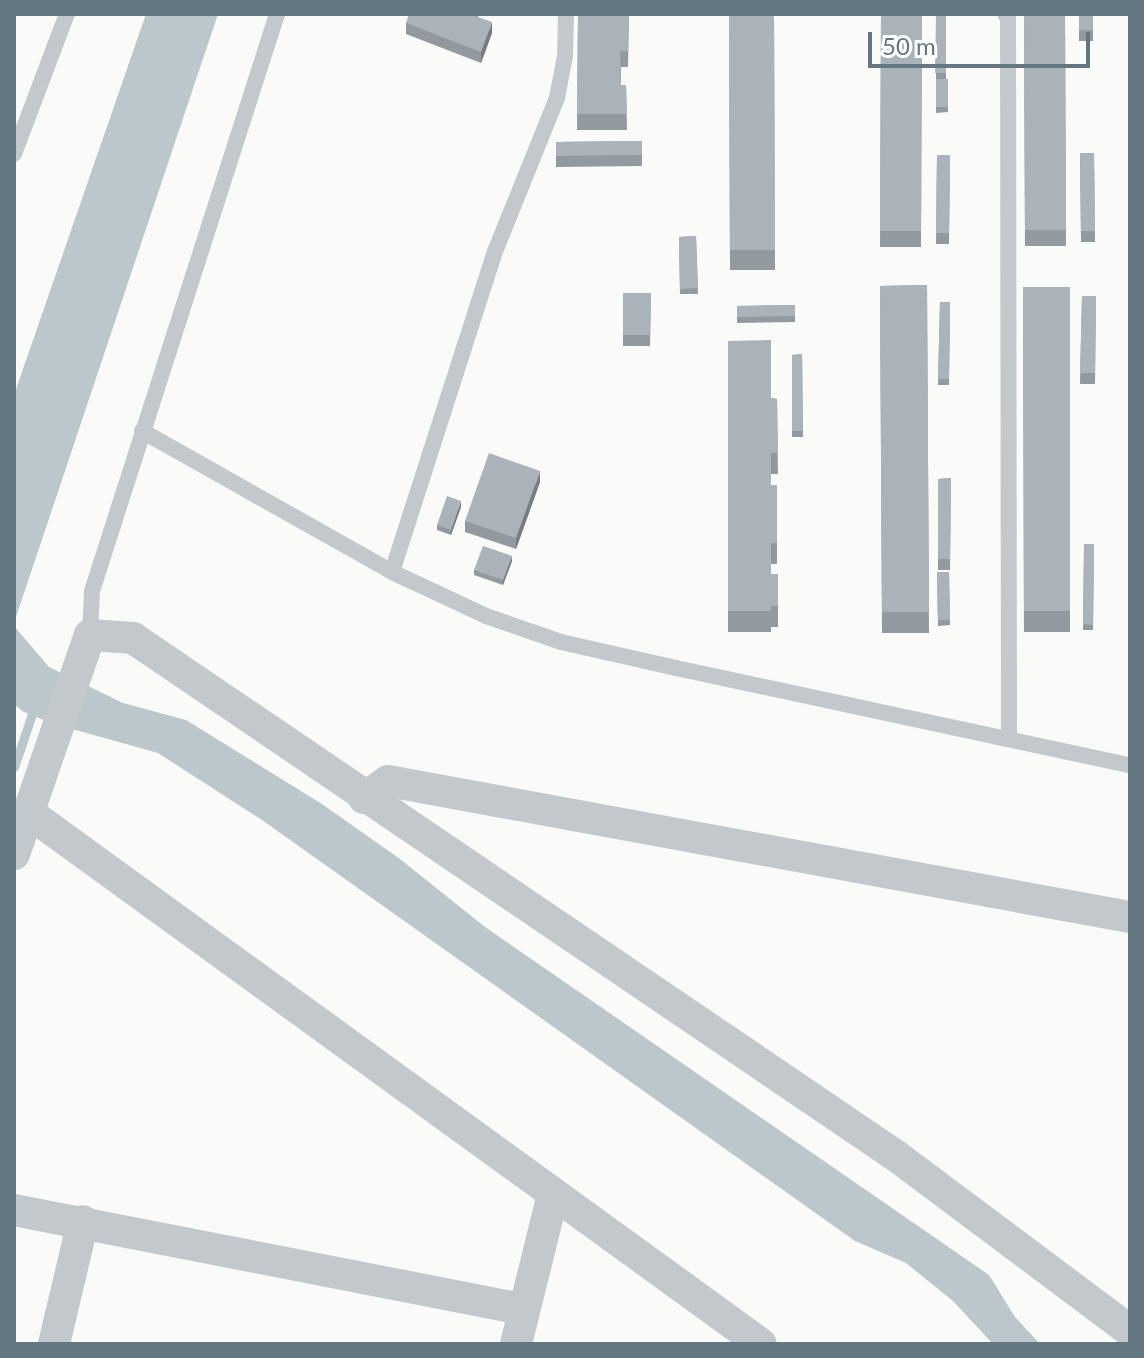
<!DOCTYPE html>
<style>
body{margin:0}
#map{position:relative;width:1144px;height:1358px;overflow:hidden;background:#fafaf8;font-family:Lato,sans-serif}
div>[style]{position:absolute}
.water>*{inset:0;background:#bbc7cb}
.stream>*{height:9px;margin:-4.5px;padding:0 4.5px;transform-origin:4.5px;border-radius:4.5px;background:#bbc7cb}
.lane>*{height:16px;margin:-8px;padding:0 8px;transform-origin:8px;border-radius:8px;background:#c3c8cc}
.street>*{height:32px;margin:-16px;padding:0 16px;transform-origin:16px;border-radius:16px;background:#c3c8cc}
.wall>*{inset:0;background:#929a9f}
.shaded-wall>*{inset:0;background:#777d82}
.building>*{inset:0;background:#aab3b9}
span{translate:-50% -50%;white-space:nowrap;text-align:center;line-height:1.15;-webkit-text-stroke:8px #fff;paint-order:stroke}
.frame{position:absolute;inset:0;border:16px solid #657683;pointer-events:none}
.scale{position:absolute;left:868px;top:32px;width:222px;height:36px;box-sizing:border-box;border:4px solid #657683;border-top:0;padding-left:10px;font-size:24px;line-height:28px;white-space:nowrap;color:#657683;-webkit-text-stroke:6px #fff;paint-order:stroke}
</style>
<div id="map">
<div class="water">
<div style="clip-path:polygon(146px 14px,218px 14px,14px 623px,14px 395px)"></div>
<div style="clip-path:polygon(14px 626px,49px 667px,123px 703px,186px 720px,322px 804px,400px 859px,485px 927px,989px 1275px,1015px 1317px,1040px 1344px,993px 1344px,953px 1301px,906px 1263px,855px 1241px,262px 820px,158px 753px,51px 723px,22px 711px,14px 704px)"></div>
</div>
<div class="stream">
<div style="left:14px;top:767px;width:56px;rotate:-71.2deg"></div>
</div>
<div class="lane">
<div style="left:1005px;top:14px;width:5px;rotate:53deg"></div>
<div style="left:1008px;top:18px;width:721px;rotate:89.92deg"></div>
<div style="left:14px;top:154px;width:150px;rotate:-69.3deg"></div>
<div style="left:142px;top:431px;width:287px;rotate:29.4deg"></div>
<div style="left:392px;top:572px;width:104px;rotate:25.1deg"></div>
<div style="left:486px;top:616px;width:79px;rotate:19.1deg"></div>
<div style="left:561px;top:642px;width:118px;rotate:12.7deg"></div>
<div style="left:676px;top:668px;width:464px;rotate:12.1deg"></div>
<div style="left:392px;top:572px;width:339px;rotate:-72.2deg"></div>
<div style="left:496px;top:249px;width:163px;rotate:-68deg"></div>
<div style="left:557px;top:98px;width:43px;rotate:-79.2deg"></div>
<div style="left:565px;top:56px;width:42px;rotate:-88.6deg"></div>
<div style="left:90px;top:635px;width:44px;rotate:-87.4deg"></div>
<div style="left:92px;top:591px;width:606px;rotate:-72.22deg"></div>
</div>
<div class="street">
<div style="left:364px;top:798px;width:29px;rotate:-35deg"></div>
<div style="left:388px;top:781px;width:754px;rotate:10.39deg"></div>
<div style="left:29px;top:813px;width:904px;rotate:35.96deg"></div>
<div style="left:14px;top:854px;width:232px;rotate:-70.9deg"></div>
<div style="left:90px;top:635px;width:43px;rotate:4deg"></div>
<div style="left:133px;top:638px;width:921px;rotate:34.16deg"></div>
<div style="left:895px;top:1155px;width:294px;rotate:36.8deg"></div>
<div style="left:14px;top:1210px;width:518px;rotate:11.03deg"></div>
<div style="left:54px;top:1344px;width:126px;rotate:-76.7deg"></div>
<div style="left:516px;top:1344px;width:154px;rotate:-76.1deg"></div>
</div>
<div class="wall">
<div style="clip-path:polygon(478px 14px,478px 17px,492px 33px,481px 63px,406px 34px,406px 23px)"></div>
<div style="clip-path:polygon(578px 14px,629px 14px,628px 67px,621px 67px,621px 85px,626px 85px,627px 130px,577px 130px)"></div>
<div style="clip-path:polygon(729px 14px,774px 14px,775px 270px,730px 270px)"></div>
<div style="clip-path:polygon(881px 14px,922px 14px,921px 247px,880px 247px)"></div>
<div style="clip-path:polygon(936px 14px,946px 14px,946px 79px,948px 79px,948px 112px,936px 113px)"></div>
<div style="clip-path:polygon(1024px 14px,1065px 14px,1066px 246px,1025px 246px)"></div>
<div style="clip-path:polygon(1079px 14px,1093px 14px,1093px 41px,1079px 41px)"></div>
<div style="clip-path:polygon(642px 141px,642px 166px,556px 167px,556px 142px)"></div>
<div style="clip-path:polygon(1080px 153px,1094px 153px,1095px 242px,1081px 242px)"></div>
<div style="clip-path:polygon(937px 155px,950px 155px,949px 244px,936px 244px)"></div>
<div style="clip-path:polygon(696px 236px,698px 294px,680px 294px,679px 237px)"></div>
<div style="clip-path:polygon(927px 285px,929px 633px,882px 633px,880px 286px)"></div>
<div style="clip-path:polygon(1023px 287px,1070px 287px,1070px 632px,1024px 632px)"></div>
<div style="clip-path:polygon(623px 293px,651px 293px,650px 346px,623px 346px)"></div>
<div style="clip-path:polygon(1082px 296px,1096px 296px,1095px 384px,1080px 384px)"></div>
<div style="clip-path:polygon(940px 302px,950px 302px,949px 385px,938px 385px)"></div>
<div style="clip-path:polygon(795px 305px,795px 322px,737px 323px,737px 306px)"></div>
<div style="clip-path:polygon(728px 341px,771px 398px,777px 399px,778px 474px,771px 474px,771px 485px,777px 485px,777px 564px,771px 564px,771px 574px,778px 574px,778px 627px,771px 627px,771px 632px,728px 632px)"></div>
<div style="clip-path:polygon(802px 354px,803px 437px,792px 437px,792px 355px)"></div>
<div style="clip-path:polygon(951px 478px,950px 570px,938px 570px,938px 479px)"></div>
<div style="clip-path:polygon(540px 482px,516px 549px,465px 532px,465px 521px)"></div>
<div style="clip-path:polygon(461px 507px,451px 535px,437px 530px,437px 525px)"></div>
<div style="clip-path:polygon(1084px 544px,1094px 544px,1093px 630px,1083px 630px)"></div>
<div style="clip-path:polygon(512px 561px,503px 585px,474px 575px,474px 570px)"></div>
<div style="clip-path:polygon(937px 572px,949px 572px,950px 625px,938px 626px)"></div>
</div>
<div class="shaded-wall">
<div style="clip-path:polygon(492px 22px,492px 33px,481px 63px,481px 52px)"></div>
<div style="clip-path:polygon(540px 471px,540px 482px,516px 549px,516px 538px)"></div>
<div style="clip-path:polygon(461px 501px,461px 507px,451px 535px,451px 530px)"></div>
<div style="clip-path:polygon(512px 556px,512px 561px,503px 585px,503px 580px)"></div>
</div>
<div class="building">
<div style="clip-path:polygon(409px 14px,476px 14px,475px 16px,492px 22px,481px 52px,406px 23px)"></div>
<div style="clip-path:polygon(578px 14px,629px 14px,628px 51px,620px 51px,621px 85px,626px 85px,627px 114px,577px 114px)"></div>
<div style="clip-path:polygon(729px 14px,774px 14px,775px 250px,730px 250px)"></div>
<div style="clip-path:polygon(881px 14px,922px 14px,921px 231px,880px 231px)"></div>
<div style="clip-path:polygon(936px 14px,946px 14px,946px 73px,935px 73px)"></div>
<div style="clip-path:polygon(1024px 14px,1065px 14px,1066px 230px,1025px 230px)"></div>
<div style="clip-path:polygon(1079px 14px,1093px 14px,1093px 30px,1079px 30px)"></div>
<div style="clip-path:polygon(936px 79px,948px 79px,948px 107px,936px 107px)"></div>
<div style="clip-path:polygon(642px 141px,642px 155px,556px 156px,556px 142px)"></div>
<div style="clip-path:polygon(1080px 153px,1094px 153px,1095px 231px,1081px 231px)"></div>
<div style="clip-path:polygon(937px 155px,950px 155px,949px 233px,936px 233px)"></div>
<div style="clip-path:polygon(696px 236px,698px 288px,680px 289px,679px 237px)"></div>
<div style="clip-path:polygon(927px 285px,929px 612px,882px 612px,880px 286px)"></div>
<div style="clip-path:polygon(1023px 287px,1070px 287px,1070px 611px,1024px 611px)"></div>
<div style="clip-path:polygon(623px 293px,651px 293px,650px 335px,623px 335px)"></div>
<div style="clip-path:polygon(1082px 296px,1096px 296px,1095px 373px,1080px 373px)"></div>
<div style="clip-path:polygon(940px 302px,950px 302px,949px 379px,938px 379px)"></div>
<div style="clip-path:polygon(795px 305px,795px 316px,737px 317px,737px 306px)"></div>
<div style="clip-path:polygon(771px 340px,771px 398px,777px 399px,778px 453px,771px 453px,771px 485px,777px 485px,777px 543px,771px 543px,771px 574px,778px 574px,778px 606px,771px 606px,771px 611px,728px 611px,728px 341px)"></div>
<div style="clip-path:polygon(802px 354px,803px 431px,792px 431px,792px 355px)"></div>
<div style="clip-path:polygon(489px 453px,540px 471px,516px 538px,465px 521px)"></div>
<div style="clip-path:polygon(951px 478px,950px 559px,938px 559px,938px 479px)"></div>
<div style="clip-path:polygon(447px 496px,461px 501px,451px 530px,437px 525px)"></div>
<div style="clip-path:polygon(1084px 544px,1094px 544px,1093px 625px,1083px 624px)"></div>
<div style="clip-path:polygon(483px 546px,512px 556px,503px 580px,474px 570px)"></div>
<div style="clip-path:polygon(937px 572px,949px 572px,950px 620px,938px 620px)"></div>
</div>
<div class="frame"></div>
<div class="scale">50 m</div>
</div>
